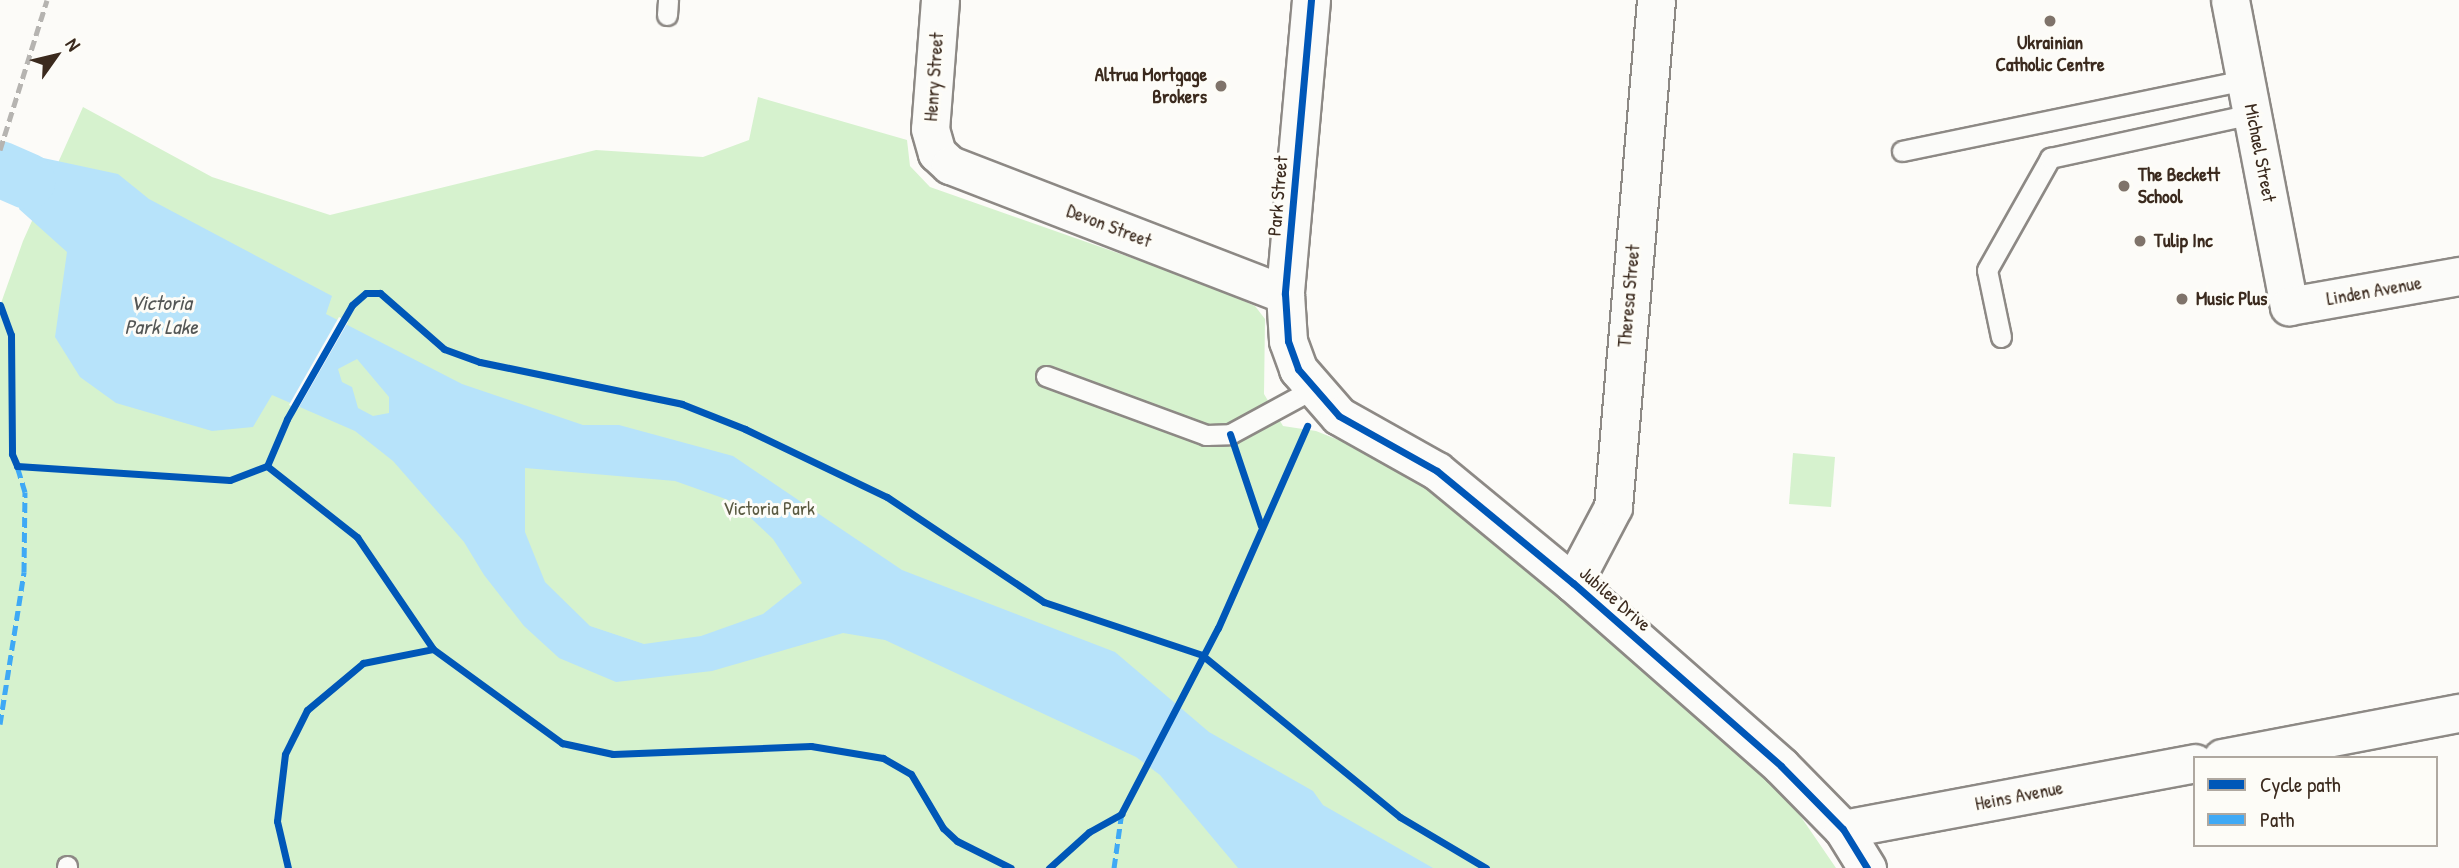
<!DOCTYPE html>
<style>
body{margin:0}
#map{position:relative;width:2459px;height:868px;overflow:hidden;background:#fcfbf8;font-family:"Patrick Hand",sans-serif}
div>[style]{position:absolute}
.green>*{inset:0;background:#d6f2ce}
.water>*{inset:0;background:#b7e3fa}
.pier>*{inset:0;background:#fcfbf8}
.river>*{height:56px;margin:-28px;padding:0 28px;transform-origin:28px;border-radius:28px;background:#b7e3fa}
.roads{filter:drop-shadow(2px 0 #8d8985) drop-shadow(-2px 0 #8d8985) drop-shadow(0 2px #8d8985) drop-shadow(0 -2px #8d8985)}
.service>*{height:19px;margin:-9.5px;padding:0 9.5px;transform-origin:9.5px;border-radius:9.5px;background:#fbfbf9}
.minor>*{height:37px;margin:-18.5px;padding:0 18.5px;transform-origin:18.5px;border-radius:18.5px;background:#fbfbf9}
.rail>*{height:5px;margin-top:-2.5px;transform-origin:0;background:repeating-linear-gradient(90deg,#b6b4b1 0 10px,transparent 0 15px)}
.quiet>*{height:5px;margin-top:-2.5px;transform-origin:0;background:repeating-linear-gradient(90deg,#3fa9f5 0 10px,transparent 0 15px)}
.cycleway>*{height:7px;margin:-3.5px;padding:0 3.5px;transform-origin:3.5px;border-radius:3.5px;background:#0057b8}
.dots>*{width:19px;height:19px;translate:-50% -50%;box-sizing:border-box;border:4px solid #fdfcf7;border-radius:50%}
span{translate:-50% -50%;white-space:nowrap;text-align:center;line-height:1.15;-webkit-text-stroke:6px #fdfcf7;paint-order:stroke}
.poi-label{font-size:19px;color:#3b2a1e;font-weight:700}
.right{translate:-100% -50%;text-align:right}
.left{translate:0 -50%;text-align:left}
.street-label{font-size:19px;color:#3b2a1e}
.park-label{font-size:19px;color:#5a5a42}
.water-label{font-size:21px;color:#535655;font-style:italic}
.legend{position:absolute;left:2193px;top:756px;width:245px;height:91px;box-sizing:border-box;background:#fdfcf7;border:2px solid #afa8a0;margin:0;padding:9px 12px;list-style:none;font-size:21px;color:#3b2a1e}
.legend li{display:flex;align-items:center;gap:14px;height:35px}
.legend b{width:35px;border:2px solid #afa8a0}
.north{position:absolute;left:21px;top:21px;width:70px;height:70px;-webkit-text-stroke:5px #fdfcf7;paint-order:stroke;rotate:56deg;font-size:19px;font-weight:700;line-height:28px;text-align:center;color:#3b2a1e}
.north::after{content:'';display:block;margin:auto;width:24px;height:32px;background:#3b2a1e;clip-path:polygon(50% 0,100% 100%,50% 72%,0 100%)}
</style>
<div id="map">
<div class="green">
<div style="clip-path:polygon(758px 97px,907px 140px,910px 166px,930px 187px,1206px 284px,1255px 306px,1265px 319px,1264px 394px,1283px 426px,1316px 431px,1374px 454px,1460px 510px,1745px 753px,1799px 814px,1836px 868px,0 868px,0 306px,23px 241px,83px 107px,212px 177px,330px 215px,596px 150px,703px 157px,749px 140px)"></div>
<div style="clip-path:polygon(1793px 453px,1835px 457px,1831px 507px,1789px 504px)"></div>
</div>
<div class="water">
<div style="clip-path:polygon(evenodd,34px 156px,118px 174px,149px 199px,332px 296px,326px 314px,462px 384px,583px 425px,619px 425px,733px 456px,902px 570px,1115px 652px,1209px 732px,1313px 791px,1323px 805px,1433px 868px,1238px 868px,1160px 775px,1136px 757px,885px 640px,843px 633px,712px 671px,616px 682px,559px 658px,524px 626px,484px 575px,464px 542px,393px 461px,355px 431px,272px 395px,253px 427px,212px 431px,116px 403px,80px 377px,55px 337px,67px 252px,19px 209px,34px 156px,357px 359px,389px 397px,389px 413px,373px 416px,358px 408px,352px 387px,342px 382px,338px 369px,357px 359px,34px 156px,525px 468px,675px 481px,734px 502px,773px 539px,802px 583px,763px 614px,701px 636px,644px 644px,590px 626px,545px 582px,525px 532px,525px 468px)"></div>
</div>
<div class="pier">
<div style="clip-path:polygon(339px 317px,348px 322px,298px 409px,289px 405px)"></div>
</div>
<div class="river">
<div style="left:0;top:169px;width:30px;rotate:24deg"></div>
</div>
<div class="roads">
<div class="service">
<div style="left:667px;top:15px;width:15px;rotate:-86deg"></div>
<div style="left:1902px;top:151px;width:351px;rotate:-11.7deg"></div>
<div style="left:2001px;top:337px;width:68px;rotate:-101.8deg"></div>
<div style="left:1987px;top:270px;width:129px;rotate:-60.6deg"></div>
<div style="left:2050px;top:158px;width:207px;rotate:-12.3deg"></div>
<div style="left:1046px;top:376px;width:171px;rotate:20.2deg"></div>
<div style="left:1206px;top:435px;width:24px;rotate:-2deg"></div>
<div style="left:1230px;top:434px;width:94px;rotate:-28.5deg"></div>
<div style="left:67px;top:866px;width:2px;rotate:90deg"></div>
</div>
<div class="minor">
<div style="left:940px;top:0;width:129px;rotate:94.4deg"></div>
<div style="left:930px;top:129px;width:25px;rotate:74deg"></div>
<div style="left:937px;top:153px;width:18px;rotate:43deg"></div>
<div style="left:950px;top:165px;width:359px;rotate:21.1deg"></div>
<div style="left:1311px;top:0;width:295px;rotate:95.1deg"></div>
<div style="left:1285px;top:294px;width:47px;rotate:86.3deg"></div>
<div style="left:1288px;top:341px;width:30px;rotate:70deg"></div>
<div style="left:1298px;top:369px;width:62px;rotate:48.9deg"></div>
<div style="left:1339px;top:416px;width:112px;rotate:29.3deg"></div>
<div style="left:1437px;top:471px;width:176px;rotate:39.5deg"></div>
<div style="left:1573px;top:583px;width:277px;rotate:41.3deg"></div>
<div style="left:1781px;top:766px;width:88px;rotate:45.5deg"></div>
<div style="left:1843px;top:829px;width:46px;rotate:58.4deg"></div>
<div style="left:2230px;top:0;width:312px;rotate:79.1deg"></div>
<div style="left:2289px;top:306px;width:173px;rotate:-10deg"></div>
<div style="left:1573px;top:583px;width:86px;rotate:-62.2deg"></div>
<div style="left:1613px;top:507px;width:509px;rotate:-85.15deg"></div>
<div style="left:2222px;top:758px;width:241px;rotate:-10.8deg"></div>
<div style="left:1843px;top:829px;width:358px;rotate:-10.6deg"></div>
</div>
</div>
<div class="rail">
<div style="left:0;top:150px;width:157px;rotate:-72.6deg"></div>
</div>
<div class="quiet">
<div style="left:0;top:724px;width:154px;rotate:-81deg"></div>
<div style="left:24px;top:572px;width:80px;rotate:-89.3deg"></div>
<div style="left:25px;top:492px;width:31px;rotate:-107deg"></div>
<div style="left:1114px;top:868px;width:58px;rotate:-82deg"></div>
</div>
<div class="cycleway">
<div style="left:1311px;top:0;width:295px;rotate:95.1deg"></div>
<div style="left:1285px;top:294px;width:47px;rotate:86.3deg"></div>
<div style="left:1288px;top:341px;width:30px;rotate:70deg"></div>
<div style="left:1298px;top:369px;width:62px;rotate:48.9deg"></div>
<div style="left:1339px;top:416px;width:112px;rotate:29.3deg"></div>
<div style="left:1437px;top:471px;width:176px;rotate:39.5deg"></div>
<div style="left:1573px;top:583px;width:277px;rotate:41.3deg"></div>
<div style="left:1781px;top:766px;width:88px;rotate:45.5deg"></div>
<div style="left:1843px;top:829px;width:46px;rotate:58.4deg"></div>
<div style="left:0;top:305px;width:32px;rotate:70deg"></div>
<div style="left:11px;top:335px;width:119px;rotate:89.5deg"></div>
<div style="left:12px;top:454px;width:13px;rotate:67deg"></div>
<div style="left:17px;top:466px;width:213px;rotate:3.8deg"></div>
<div style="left:230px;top:480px;width:40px;rotate:-21deg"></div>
<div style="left:1230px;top:434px;width:97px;rotate:71.4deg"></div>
<div style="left:267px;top:466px;width:51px;rotate:-66.9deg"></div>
<div style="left:287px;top:419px;width:131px;rotate:-60.3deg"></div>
<div style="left:352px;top:305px;width:18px;rotate:-41deg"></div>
<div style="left:366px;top:293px;width:14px"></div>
<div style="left:380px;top:293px;width:85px;rotate:41.2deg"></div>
<div style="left:444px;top:349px;width:38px;rotate:20deg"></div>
<div style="left:480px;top:362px;width:206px;rotate:11.7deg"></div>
<div style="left:682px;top:404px;width:68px;rotate:21.6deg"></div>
<div style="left:745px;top:429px;width:157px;rotate:25.6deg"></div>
<div style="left:887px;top:497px;width:189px;rotate:33.8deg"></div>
<div style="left:1044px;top:602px;width:167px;rotate:18.5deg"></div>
<div style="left:1202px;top:655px;width:256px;rotate:39.3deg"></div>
<div style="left:1400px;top:817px;width:100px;rotate:30.7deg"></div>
<div style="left:267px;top:466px;width:115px;rotate:38.3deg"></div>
<div style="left:357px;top:537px;width:135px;rotate:55.8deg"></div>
<div style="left:433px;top:649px;width:160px;rotate:36.1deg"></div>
<div style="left:562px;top:743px;width:52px;rotate:12.2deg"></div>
<div style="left:613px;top:754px;width:198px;rotate:-2.3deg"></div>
<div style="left:811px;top:746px;width:73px;rotate:9.5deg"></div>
<div style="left:883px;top:758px;width:32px;rotate:30deg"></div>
<div style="left:911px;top:774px;width:63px;rotate:59.3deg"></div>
<div style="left:943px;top:828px;width:19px;rotate:43deg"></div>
<div style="left:957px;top:841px;width:60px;rotate:26.6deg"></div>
<div style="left:288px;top:868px;width:48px;rotate:-103.2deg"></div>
<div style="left:277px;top:821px;width:67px;rotate:-83.2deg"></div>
<div style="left:285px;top:754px;width:49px;rotate:-63.4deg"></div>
<div style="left:307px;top:710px;width:73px;rotate:-40deg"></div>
<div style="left:363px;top:663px;width:71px;rotate:-11.3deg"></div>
<div style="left:1049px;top:868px;width:54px;rotate:-42deg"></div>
<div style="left:1089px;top:832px;width:37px;rotate:-29deg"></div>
<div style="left:1121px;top:814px;width:210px;rotate:-62.5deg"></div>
<div style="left:1218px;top:628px;width:221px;rotate:-66.2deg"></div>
</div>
<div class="dots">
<div style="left:2050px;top:21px;background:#7f736a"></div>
<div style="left:1221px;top:86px;background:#7f736a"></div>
<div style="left:2124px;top:186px;background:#7f736a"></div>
<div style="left:2140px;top:241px;background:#7f736a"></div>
<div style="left:2182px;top:299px;background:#7f736a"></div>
</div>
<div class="poi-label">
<span style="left:2050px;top:54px">Ukrainian<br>Catholic Centre</span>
<span class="right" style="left:1207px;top:86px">Altrua Mortgage<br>Brokers</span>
<span class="left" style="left:2138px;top:186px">The Beckett<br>School</span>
<span class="left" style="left:2154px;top:241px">Tulip Inc</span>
<span class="left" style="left:2196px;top:299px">Music Plus</span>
</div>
<div class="street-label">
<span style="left:934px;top:77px;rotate:-86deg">Henry Street</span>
<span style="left:2260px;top:153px;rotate:79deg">Michael Street</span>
<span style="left:1278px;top:196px;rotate:-85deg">Park Street</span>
<span style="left:1109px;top:226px;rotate:21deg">Devon Street</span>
<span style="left:2374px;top:291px;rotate:-10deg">Linden Avenue</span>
<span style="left:1629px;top:296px;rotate:-85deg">Theresa Street</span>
<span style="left:1615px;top:599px;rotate:41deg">Jubilee Drive</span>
<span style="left:2019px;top:796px;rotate:-11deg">Heins Avenue</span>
</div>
<div class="park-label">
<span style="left:769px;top:509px">Victoria Park</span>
</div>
<div class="water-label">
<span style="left:161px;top:315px">Victoria<br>Park Lake</span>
</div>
<ul class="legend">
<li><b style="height:9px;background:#0057b8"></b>Cycle path</li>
<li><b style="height:9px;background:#3fa9f5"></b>Path</li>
</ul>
<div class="north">N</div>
</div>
